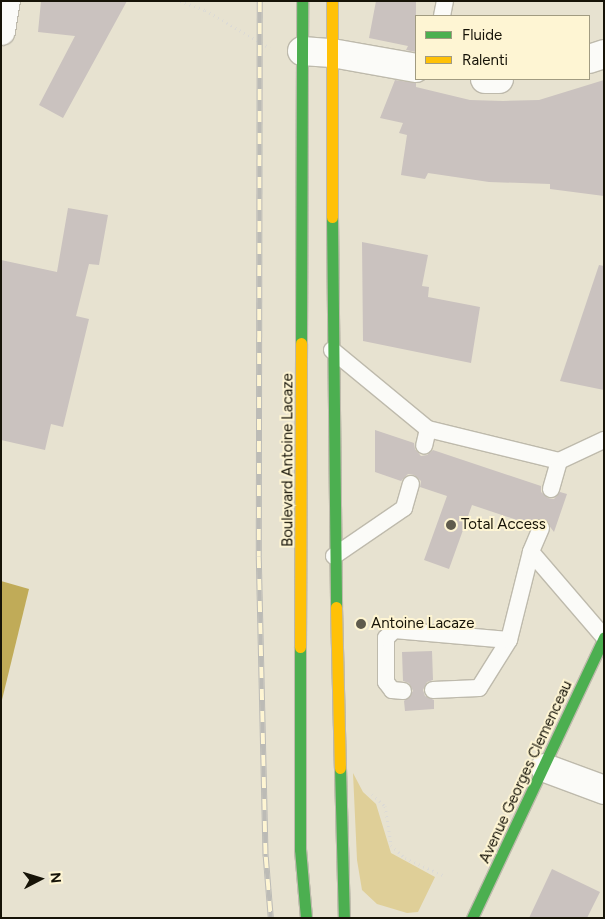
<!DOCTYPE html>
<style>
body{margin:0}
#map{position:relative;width:605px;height:919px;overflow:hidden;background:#e7e2d0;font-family:Figtree,sans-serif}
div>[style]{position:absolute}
.green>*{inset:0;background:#dfcf98}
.water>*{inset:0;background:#c0ab58}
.building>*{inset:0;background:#cac2bf}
.path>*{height:3px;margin-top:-1.5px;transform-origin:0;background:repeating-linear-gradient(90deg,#dcdad5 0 1px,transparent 0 5px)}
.roads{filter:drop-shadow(1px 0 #bebaac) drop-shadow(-1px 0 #bebaac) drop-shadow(0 1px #bebaac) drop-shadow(0 -1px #bebaac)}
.lane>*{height:16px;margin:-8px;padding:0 8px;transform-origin:8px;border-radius:8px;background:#fbfbf8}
.street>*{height:28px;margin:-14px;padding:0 14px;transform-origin:14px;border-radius:14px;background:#fbfbf8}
.fast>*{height:11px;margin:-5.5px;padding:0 5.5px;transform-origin:5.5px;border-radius:5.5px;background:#4caf50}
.slow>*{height:11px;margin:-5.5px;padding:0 5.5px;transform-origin:5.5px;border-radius:5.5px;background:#ffc107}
.rail>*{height:5.5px;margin-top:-2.75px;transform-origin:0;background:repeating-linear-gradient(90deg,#fef5d3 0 11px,#bcbbb6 0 22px);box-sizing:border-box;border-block:1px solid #bcbbb6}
.dots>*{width:14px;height:14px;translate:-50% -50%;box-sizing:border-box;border:2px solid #fef5d3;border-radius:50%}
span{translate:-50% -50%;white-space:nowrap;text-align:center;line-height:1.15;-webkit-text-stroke:4px #fef5d3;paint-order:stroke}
.street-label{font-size:15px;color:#161307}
.poi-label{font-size:15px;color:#161307}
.left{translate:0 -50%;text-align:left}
.frame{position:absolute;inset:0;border:2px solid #161307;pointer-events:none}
.legend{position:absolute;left:415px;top:15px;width:175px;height:65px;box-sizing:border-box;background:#fef5d3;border:1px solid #a19b81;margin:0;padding:6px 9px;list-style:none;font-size:15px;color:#161307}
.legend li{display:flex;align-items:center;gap:10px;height:25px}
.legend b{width:25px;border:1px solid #a19b81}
.north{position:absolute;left:15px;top:854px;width:50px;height:50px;-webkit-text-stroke:4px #fef5d3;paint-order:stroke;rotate:85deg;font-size:14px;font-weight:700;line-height:20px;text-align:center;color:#161307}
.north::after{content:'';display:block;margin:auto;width:18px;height:22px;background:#161307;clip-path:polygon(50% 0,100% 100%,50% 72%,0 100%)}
</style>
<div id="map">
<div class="green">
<div style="clip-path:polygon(353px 773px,363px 792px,376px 804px,391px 853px,435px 877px,418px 912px,407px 913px,377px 904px,362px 890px,357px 860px)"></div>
</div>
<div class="water">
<div style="clip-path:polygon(1px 581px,29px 589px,1px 704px)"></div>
</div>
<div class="building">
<div style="clip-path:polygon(41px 1px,127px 1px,63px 118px,39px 105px,75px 36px,38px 32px)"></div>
<div style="clip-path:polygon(376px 1px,416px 1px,416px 52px,406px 50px,408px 46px,369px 38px)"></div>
<div style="clip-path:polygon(395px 80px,416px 83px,416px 87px,470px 100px,503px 101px,539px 100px,604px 80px,604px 196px,550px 189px,550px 184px,489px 182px,428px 173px,425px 179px,401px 175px,407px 135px,399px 133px,403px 123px,380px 118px)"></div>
<div style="clip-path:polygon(68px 208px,108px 215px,99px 265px,89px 264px,76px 316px,89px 319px,63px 427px,51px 424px,45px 450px,1px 440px,1px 260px,57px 272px)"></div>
<div style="clip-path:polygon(362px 242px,428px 255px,422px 286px,429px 287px,428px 297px,480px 307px,471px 363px,363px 341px)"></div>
<div style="clip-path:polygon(599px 265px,604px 266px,604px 390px,560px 381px)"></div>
<div style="clip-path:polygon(375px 430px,414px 443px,415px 449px,421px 456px,427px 455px,433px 450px,541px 486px,541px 492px,548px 498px,554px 499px,560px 492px,567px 494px,554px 532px,544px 519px,535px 520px,532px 525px,472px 505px,449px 569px,424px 560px,447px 496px,420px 487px,421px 481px,414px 475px,408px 474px,401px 481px,375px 472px)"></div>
<div style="clip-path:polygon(432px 651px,433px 680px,427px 682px,423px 690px,425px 696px,434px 700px,434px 709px,405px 711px,404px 701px,413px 691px,409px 683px,403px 681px,402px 652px)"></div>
<div style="clip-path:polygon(552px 869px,600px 892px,587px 918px,529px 918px)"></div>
</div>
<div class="path">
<div style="left:180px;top:1px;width:27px;rotate:20deg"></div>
<div style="left:205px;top:10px;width:75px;rotate:30.3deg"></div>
<div style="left:372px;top:794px;width:18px;rotate:43deg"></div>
<div style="left:385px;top:806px;width:39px;rotate:81deg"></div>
<div style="left:391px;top:845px;width:19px;rotate:43deg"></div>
<div style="left:405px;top:858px;width:44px;rotate:24.2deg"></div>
</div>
<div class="roads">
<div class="lane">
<div style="left:442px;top:16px;width:15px;rotate:-79deg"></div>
<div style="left:332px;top:350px;width:124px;rotate:39.5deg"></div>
<div style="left:428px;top:429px;width:17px;rotate:103deg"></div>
<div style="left:428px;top:429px;width:135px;rotate:13.7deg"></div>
<div style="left:551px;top:489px;width:29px;rotate:-74deg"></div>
<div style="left:559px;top:461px;width:50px;rotate:-25deg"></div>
<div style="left:541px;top:528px;width:26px;rotate:113deg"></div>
<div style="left:531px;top:552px;width:112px;rotate:49.3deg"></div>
<div style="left:334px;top:556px;width:85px;rotate:-34.4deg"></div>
<div style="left:404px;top:508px;width:25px;rotate:-74deg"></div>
<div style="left:433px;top:690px;width:46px;rotate:-2.5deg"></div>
<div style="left:479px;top:688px;width:57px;rotate:-58deg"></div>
<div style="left:509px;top:640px;width:91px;rotate:-76deg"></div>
<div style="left:403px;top:691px;width:11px;rotate:-175deg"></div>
<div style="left:392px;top:690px;width:10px;rotate:-127deg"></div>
<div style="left:386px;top:682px;width:44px;rotate:-90deg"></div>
<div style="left:386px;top:638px;width:11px;rotate:-45deg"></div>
<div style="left:394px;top:630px;width:115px;rotate:5deg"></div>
</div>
<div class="street">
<div style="left:1px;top:31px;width:30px;rotate:-81deg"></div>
<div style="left:302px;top:51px;width:30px;rotate:4deg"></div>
<div style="left:332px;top:53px;width:85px;rotate:10.1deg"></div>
<div style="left:589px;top:59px;width:16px;rotate:-18deg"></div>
<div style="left:485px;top:79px;width:14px"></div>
<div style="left:545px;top:768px;width:63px;rotate:20.4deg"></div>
</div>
<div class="fast">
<div style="left:332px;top:217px;width:390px;rotate:89.4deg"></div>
<div style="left:301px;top:343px;width:342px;rotate:-89.8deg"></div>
<div style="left:300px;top:647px;width:202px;rotate:90deg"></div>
<div style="left:300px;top:849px;width:69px;rotate:85deg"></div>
<div style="left:340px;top:768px;width:150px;rotate:88.5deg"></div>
<div style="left:472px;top:918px;width:310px;rotate:-64.8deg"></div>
</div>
<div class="slow">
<div style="left:332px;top:1px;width:216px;rotate:90deg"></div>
<div style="left:336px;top:607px;width:161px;rotate:88.6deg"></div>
<div style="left:300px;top:647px;width:304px;rotate:-89.8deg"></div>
</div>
</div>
<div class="rail">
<div style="left:260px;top:1px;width:556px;rotate:90.1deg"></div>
<div style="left:259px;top:557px;width:300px;rotate:88.7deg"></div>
<div style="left:266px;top:857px;width:61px;rotate:85.3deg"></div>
</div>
<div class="dots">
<div style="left:451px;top:525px;background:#5f5b4d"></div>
<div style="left:361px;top:624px;background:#5f5b4d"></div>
</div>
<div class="street-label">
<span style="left:288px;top:460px;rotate:-90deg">Boulevard Antoine Lacaze</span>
<span style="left:526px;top:772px;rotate:-65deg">Avenue Georges Clemenceau</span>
</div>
<div class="poi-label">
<span class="left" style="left:461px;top:525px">Total Access</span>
<span class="left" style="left:371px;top:624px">Antoine Lacaze</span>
</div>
<div class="frame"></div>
<ul class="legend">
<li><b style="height:6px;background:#4caf50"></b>Fluide</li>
<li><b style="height:6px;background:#ffc107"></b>Ralenti</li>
</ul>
<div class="north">N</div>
</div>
